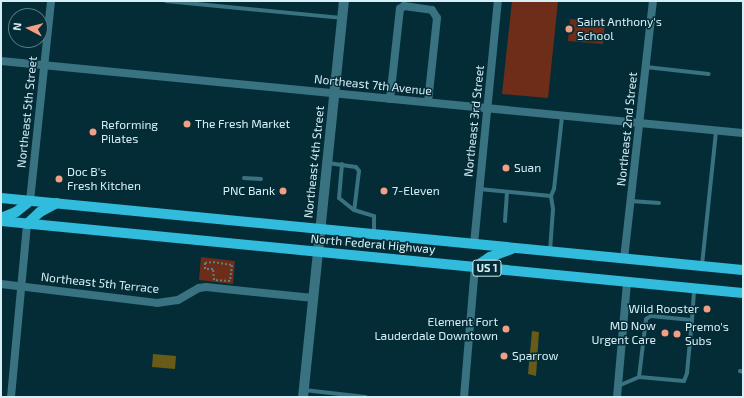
<!DOCTYPE html>
<style>
body{margin:0}
#map{position:relative;width:744px;height:398px;overflow:hidden;background:#042c36;font-family:"Exo 2",sans-serif}
div>[style]{position:absolute}
.green>*{inset:0;background:#6d2d19}
.water>*{inset:0;background:#685b18}
.path>*{height:2px;margin-top:-1px;transform-origin:0;background:repeating-linear-gradient(90deg,#5c7e87 0 2px,transparent 0 4px)}
.service>*{height:4px;margin:-2px;padding:0 2px;transform-origin:2px;border-radius:2px;background:#397281}
.minor>*{height:8px;margin:-4px;padding:0 4px;transform-origin:4px;border-radius:4px;background:#397281}
.tertiary>*{height:10px;margin:-5px;padding:0 5px;transform-origin:5px;border-radius:5px;background:#397281}
.primary>*{height:10px;margin:-5px;padding:0 5px;transform-origin:5px;border-radius:5px;background:#31bcdd}
.dots>*{width:11px;height:11px;translate:-50% -50%;box-sizing:border-box;border:2px solid #042c36;border-radius:50%}
span{translate:-50% -50%;white-space:nowrap;text-align:center;line-height:1.15;-webkit-text-stroke:3px #042c36;paint-order:stroke}
.shield-label span{padding:1px 3px;background:#042c36;border:1px solid;border-radius:3px;-webkit-text-stroke-width:0}
.shield-label{font-size:11px;color:#d6eff7;font-weight:700}
.poi-label{font-size:12px;color:#d6eff7}
.left{translate:0 -50%;text-align:left}
.right{translate:-100% -50%;text-align:right}
.street-label{font-size:12px;color:#d6eff7}
.frame{position:absolute;inset:0;border:2px solid #d6eff7;pointer-events:none}
.north{position:absolute;left:8px;top:8px;width:40px;height:40px;box-sizing:border-box;background:#042c36;border:1px solid #587a83;border-radius:50%;rotate:277deg;font-size:11px;font-weight:700;line-height:16px;text-align:center;color:#d6eff7}
.north::after{content:'';display:block;margin:auto;width:14px;height:18px;background:#f39f85;clip-path:polygon(50% 0,100% 100%,50% 72%,0 100%)}
</style>
<div id="map">
<div class="green">
<div style="clip-path:polygon(512px 1px,558px 1px,548px 98px,502px 94px)"></div>
<div style="clip-path:polygon(570px 19px,605px 22px,603px 44px,568px 41px)"></div>
<div style="clip-path:polygon(201px 257px,235px 261px,233px 284px,199px 280px)"></div>
</div>
<div class="water">
<div style="clip-path:polygon(532px 331px,539px 332px,536px 376px,528px 374px)"></div>
<div style="clip-path:polygon(153px 354px,176px 356px,175px 369px,152px 367px)"></div>
</div>
<div class="path">
<div style="left:213px;top:262px;width:19px;rotate:9deg"></div>
<div style="left:232px;top:265px;width:16px;rotate:97deg"></div>
<div style="left:230px;top:281px;width:16px;rotate:-176deg"></div>
<div style="left:214px;top:280px;width:11px;rotate:-95deg"></div>
<div style="left:213px;top:269px;width:8px;rotate:180deg"></div>
<div style="left:205px;top:269px;width:6px;rotate:-90deg"></div>
<div style="left:205px;top:263px;width:8px;rotate:-7deg"></div>
</div>
<div class="service">
<div style="left:166px;top:1px;width:176px;rotate:5.5deg"></div>
<div style="left:646px;top:67px;width:63px;rotate:6.3deg"></div>
<div style="left:328px;top:163px;width:28px;rotate:8deg"></div>
<div style="left:356px;top:167px;width:5px;rotate:53deg"></div>
<div style="left:359px;top:171px;width:39px;rotate:97deg"></div>
<div style="left:354px;top:210px;width:21px;rotate:17deg"></div>
<div style="left:374px;top:216px;width:18px;rotate:90deg"></div>
<div style="left:342px;top:164px;width:34px;rotate:95deg"></div>
<div style="left:339px;top:198px;width:19px;rotate:39deg"></div>
<div style="left:244px;top:178px;width:17px;rotate:3deg"></div>
<div style="left:479px;top:189px;width:72px;rotate:5.6deg"></div>
<div style="left:631px;top:201px;width:28px;rotate:4deg"></div>
<div style="left:505px;top:221px;width:29px;rotate:-86deg"></div>
<div style="left:550px;top:251px;width:42px;rotate:-85.9deg"></div>
<div style="left:553px;top:209px;width:13px;rotate:-99deg"></div>
<div style="left:551px;top:196px;width:8px;rotate:-67deg"></div>
<div style="left:554px;top:189px;width:73px;rotate:-83.7deg"></div>
<div style="left:702px;top:265px;width:135px;rotate:-84deg"></div>
<div style="left:740px;top:371px;width:3px;rotate:18deg"></div>
<div style="left:639px;top:377px;width:58px;rotate:-83.1deg"></div>
<div style="left:646px;top:319px;width:6px;rotate:-31deg"></div>
<div style="left:651px;top:316px;width:41px;rotate:5.6deg"></div>
<div style="left:692px;top:320px;width:31px;rotate:-86deg"></div>
<div style="left:618px;top:386px;width:23px;rotate:-23deg"></div>
<div style="left:639px;top:377px;width:45px;rotate:5.1deg"></div>
<div style="left:684px;top:381px;width:9px;rotate:-69deg"></div>
<div style="left:687px;top:373px;width:53px;rotate:-84.6deg"></div>
<div style="left:304px;top:390px;width:62px;rotate:6.4deg"></div>
</div>
<div class="minor">
<div style="left:1px;top:61px;width:745px;rotate:5.54deg"></div>
<div style="left:390px;top:99px;width:91px;rotate:-83.7deg"></div>
<div style="left:400px;top:9px;width:5px;rotate:-37deg"></div>
<div style="left:404px;top:6px;width:28px;rotate:8deg"></div>
<div style="left:432px;top:10px;width:9px;rotate:58deg"></div>
<div style="left:437px;top:18px;width:84px;rotate:96.1deg"></div>
<div style="left:30px;top:201px;width:201px;rotate:-84deg"></div>
<div style="left:474px;top:244px;width:244px;rotate:-84.4deg"></div>
<div style="left:624px;top:259px;width:260px;rotate:-83.6deg"></div>
<div style="left:1px;top:284px;width:157px;rotate:6.9deg"></div>
<div style="left:157px;top:303px;width:21px;rotate:-8deg"></div>
<div style="left:178px;top:300px;width:24px;rotate:-30deg"></div>
<div style="left:199px;top:288px;width:7px;rotate:-8deg"></div>
<div style="left:206px;top:287px;width:108px;rotate:5.9deg"></div>
<div style="left:11px;top:397px;width:174px;rotate:-84.7deg"></div>
<div style="left:464px;top:397px;width:130px;rotate:-85.2deg"></div>
<div style="left:617px;top:397px;width:115px;rotate:-85deg"></div>
</div>
<div class="tertiary">
<div style="left:303px;top:397px;width:398px;rotate:-84.1deg"></div>
</div>
<div class="primary">
<div style="left:1px;top:198px;width:745px;rotate:5.54deg"></div>
<div style="left:1px;top:218px;width:16px;rotate:-22deg"></div>
<div style="left:16px;top:212px;width:18px;rotate:-38deg"></div>
<div style="left:1px;top:221px;width:745px;rotate:5.54deg"></div>
<div style="left:27px;top:224px;width:18px;rotate:-43deg"></div>
<div style="left:40px;top:212px;width:19px;rotate:-28deg"></div>
<div style="left:475px;top:267px;width:18px;rotate:-34deg"></div>
<div style="left:490px;top:257px;width:23px;rotate:-20deg"></div>
</div>
<div class="dots">
<div style="left:569px;top:29px;background:#f39f85"></div>
<div style="left:187px;top:124px;background:#f39f85"></div>
<div style="left:93px;top:132px;background:#f39f85"></div>
<div style="left:506px;top:168px;background:#f39f85"></div>
<div style="left:59px;top:179px;background:#f39f85"></div>
<div style="left:283px;top:191px;background:#f39f85"></div>
<div style="left:384px;top:191px;background:#f39f85"></div>
<div style="left:707px;top:309px;background:#f39f85"></div>
<div style="left:506px;top:329px;background:#f39f85"></div>
<div style="left:665px;top:333px;background:#f39f85"></div>
<div style="left:677px;top:334px;background:#f39f85"></div>
<div style="left:504px;top:356px;background:#f39f85"></div>
</div>
<div class="shield-label">
<span style="left:487px;top:268px">US 1</span>
</div>
<div class="poi-label">
<span class="left" style="left:577px;top:29px">Saint Anthony's<br>School</span>
<span class="left" style="left:195px;top:124px">The Fresh Market</span>
<span class="left" style="left:101px;top:132px">Reforming<br>Pilates</span>
<span class="left" style="left:514px;top:168px">Suan</span>
<span class="left" style="left:67px;top:179px">Doc B's<br>Fresh Kitchen</span>
<span class="right" style="left:275px;top:191px">PNC Bank</span>
<span class="left" style="left:392px;top:191px">7-Eleven</span>
<span class="right" style="left:699px;top:309px">Wild Rooster</span>
<span class="right" style="left:498px;top:329px">Element Fort<br>Lauderdale Downtown</span>
<span class="right" style="left:656px;top:333px">MD Now<br>Urgent Care</span>
<span class="left" style="left:685px;top:334px">Premo's<br>Subs</span>
<span class="left" style="left:512px;top:356px">Sparrow</span>
</div>
<div class="street-label">
<span style="left:373px;top:85px;rotate:6deg">Northeast 7th Avenue</span>
<span style="left:27px;top:112px;rotate:-84deg">Northeast 5th Street</span>
<span style="left:474px;top:121px;rotate:-84deg">Northeast 3rd Street</span>
<span style="left:627px;top:129px;rotate:-84deg">Northeast 2nd Street</span>
<span style="left:314px;top:162px;rotate:-84deg">Northeast 4th Street</span>
<span style="left:373px;top:244px;rotate:5deg">North Federal Highway</span>
<span style="left:100px;top:283px;rotate:6deg">Northeast 5th Terrace</span>
</div>
<div class="frame"></div>
<div class="north">N</div>
</div>
